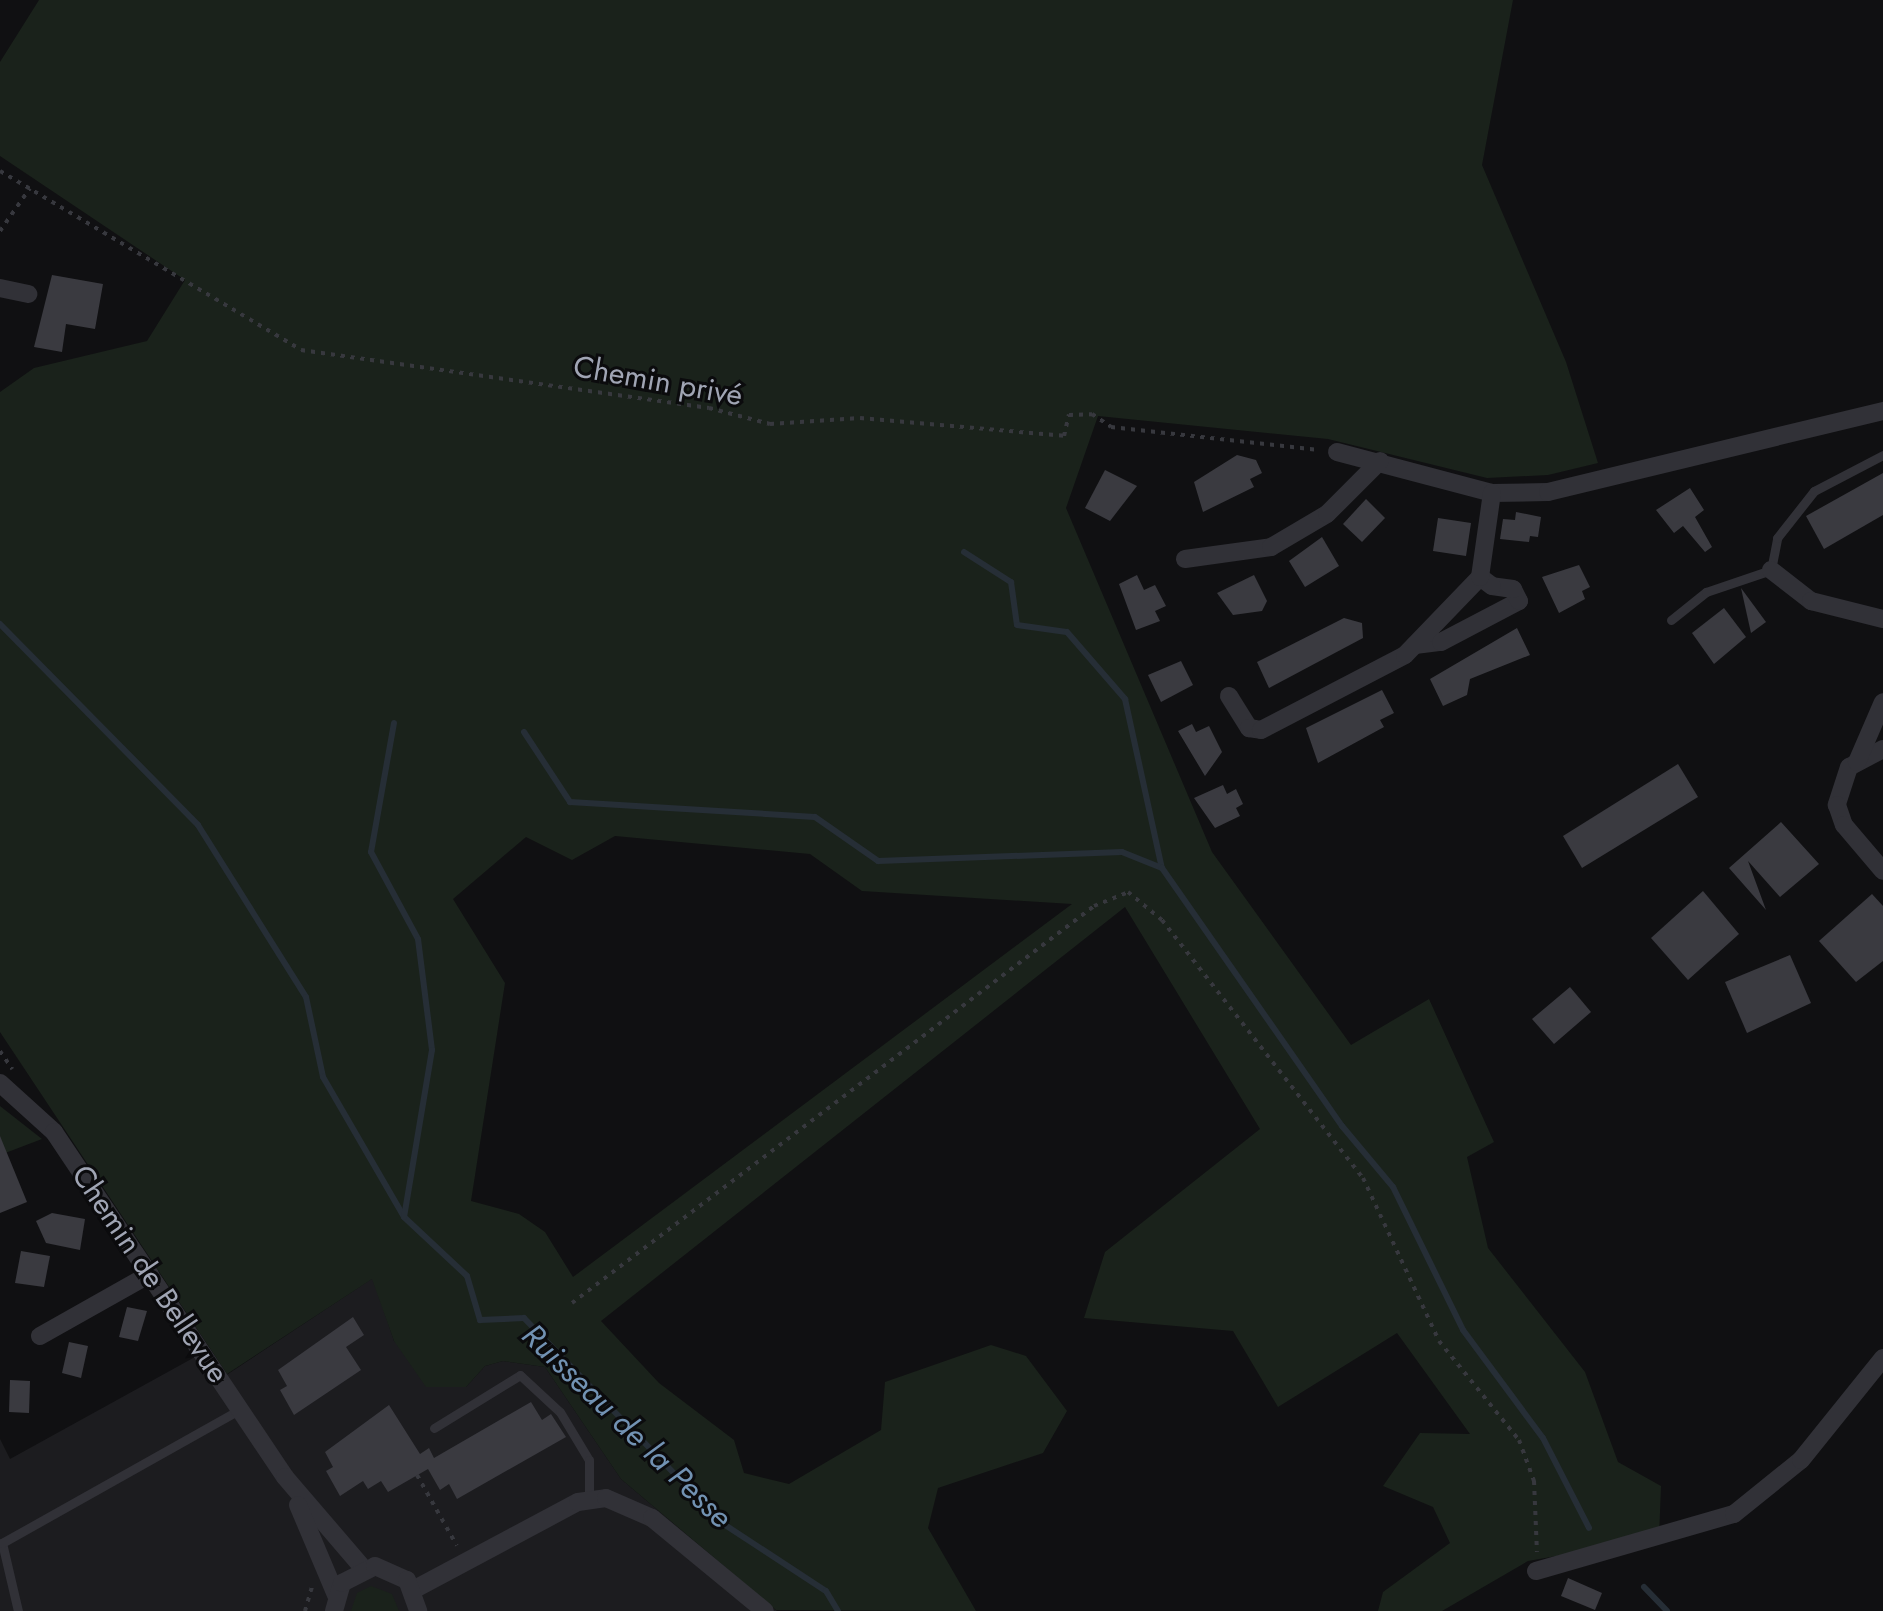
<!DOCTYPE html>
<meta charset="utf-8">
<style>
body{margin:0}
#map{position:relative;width:1883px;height:1611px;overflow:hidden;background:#101012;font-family:Jost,sans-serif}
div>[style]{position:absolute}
.built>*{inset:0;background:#1c1c1f}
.green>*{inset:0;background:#1a221b}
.stream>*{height:6px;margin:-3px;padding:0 3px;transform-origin:3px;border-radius:3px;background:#262e36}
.building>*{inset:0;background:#3a3a40}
.path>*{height:4px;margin-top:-2px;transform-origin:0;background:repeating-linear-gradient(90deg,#37383e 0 4px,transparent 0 10px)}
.lane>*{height:9px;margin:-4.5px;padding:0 4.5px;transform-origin:4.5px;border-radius:4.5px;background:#313137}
.street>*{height:18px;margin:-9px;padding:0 9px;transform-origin:9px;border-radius:9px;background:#313137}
span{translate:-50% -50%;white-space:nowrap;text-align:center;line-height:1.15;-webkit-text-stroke:6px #0b0b0d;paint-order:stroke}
.street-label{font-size:30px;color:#a0a5b4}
.water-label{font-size:32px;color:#7292b3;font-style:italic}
</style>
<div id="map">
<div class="built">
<div style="clip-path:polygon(373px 1278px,394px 1341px,466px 1387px,485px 1366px,503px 1361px,545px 1367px,621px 1479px,777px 1611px,0 1611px,0 1439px,10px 1459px,204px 1352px,222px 1378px)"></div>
</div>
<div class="green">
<div style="clip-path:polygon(evenodd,39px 0,1513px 0,1482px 165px,1566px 362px,1598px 463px,1548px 475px,1487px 478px,1328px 439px,1098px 416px,1066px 508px,1212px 852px,1351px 1045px,1429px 999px,1494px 1142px,1467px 1157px,1488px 1248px,1585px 1372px,1618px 1462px,1661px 1486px,1659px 1538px,1528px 1561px,1442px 1611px,1378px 1611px,1383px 1592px,1450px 1543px,1433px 1507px,1383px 1486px,1420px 1433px,1470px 1434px,1397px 1333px,1278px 1407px,1233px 1331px,1084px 1318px,1105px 1252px,1260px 1129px,1125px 907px,601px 1321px,659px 1383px,734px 1440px,744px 1473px,789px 1484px,881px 1430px,885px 1382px,991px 1345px,1026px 1356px,1067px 1411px,1043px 1453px,938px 1488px,928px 1528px,976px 1611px,776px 1610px,621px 1479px,545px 1367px,503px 1361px,485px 1366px,466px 1387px,426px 1387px,394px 1341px,372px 1279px,227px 1374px,0 1032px,0 392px,34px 368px,147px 341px,185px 280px,0 156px,0 62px,39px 0,615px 836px,810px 854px,862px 891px,1072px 904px,573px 1277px,545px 1232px,519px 1214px,471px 1201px,505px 983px,453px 899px,526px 837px,572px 860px,615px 836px)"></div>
<div style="clip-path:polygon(0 1106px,42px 1139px,0 1155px)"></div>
<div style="clip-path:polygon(371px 1586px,392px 1594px,399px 1611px,351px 1611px,357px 1593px)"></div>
</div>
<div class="stream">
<div style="left:964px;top:552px;width:56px;rotate:32.6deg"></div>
<div style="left:1011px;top:582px;width:43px;rotate:82.1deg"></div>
<div style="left:1017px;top:625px;width:50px;rotate:8deg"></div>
<div style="left:1067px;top:632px;width:89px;rotate:49.1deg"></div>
<div style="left:1125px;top:699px;width:173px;rotate:77.7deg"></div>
<div style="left:0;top:624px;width:282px;rotate:45.4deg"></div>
<div style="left:198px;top:825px;width:203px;rotate:57.9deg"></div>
<div style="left:306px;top:997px;width:82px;rotate:78deg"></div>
<div style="left:323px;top:1077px;width:162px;rotate:59.9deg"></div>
<div style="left:404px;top:1217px;width:86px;rotate:43.1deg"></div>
<div style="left:467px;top:1276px;width:46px;rotate:73.5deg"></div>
<div style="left:480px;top:1320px;width:44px;rotate:-2.6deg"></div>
<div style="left:524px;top:1318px;width:285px;rotate:46deg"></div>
<div style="left:722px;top:1523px;width:124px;rotate:33.2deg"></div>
<div style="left:826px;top:1591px;width:23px;rotate:59deg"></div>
<div style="left:394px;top:723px;width:131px;rotate:100.1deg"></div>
<div style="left:371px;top:852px;width:99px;rotate:61.6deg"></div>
<div style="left:418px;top:939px;width:112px;rotate:82.8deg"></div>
<div style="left:432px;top:1050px;width:169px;rotate:99.5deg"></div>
<div style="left:524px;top:732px;width:84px;rotate:56.7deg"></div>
<div style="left:570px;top:802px;width:245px;rotate:3.5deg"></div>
<div style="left:815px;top:817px;width:77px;rotate:34.9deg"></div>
<div style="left:878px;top:861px;width:244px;rotate:-2.1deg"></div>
<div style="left:1122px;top:852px;width:43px;rotate:21.8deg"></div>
<div style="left:1162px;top:868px;width:315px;rotate:55.1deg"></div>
<div style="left:1342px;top:1126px;width:80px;rotate:50.1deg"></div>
<div style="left:1393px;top:1187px;width:159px;rotate:63.9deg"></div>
<div style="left:1463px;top:1330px;width:134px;rotate:53.5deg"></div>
<div style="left:1543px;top:1438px;width:101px;rotate:62.9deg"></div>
<div style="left:1644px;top:1587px;width:33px;rotate:46deg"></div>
</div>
<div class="building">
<div style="clip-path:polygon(52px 275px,103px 284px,95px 329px,66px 324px,62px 352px,34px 347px)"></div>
<div style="clip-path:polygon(1237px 455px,1256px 460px,1262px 473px,1250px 479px,1254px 487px,1203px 512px,1194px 482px)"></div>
<div style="clip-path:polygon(1105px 470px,1137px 486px,1110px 521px,1085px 508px)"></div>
<div style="clip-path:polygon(1883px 473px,1883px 515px,1824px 549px,1806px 516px)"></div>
<div style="clip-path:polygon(1690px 488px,1704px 510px,1695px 517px,1712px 547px,1705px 552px,1683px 526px,1674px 533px,1656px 510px)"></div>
<div style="clip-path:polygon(1366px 499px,1385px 518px,1362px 542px,1343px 524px)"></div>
<div style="clip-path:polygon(1516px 512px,1541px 517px,1538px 537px,1530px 536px,1529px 542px,1500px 539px,1503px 519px,1515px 520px)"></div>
<div style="clip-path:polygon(1438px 518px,1471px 523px,1466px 556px,1433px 551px)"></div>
<div style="clip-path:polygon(1322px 537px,1339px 566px,1305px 587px,1289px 561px)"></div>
<div style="clip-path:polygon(1579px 565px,1590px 587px,1582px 591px,1585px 599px,1559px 613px,1542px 577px)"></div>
<div style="clip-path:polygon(1137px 575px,1144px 590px,1155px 585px,1166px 606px,1155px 611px,1160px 621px,1136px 630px,1119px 584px)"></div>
<div style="clip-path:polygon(1254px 575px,1267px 601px,1262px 611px,1233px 615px,1217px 593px)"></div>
<div style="clip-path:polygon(1741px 588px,1766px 622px,1751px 633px)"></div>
<div style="clip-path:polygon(1724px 608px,1746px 637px,1714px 664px,1692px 633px)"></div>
<div style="clip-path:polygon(1344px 618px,1362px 623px,1363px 638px,1269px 688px,1257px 662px)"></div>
<div style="clip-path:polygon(1517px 628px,1530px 655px,1470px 679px,1467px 695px,1443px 706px,1430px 679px)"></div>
<div style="clip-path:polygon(1181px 661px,1193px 685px,1161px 702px,1148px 675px)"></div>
<div style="clip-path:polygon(1382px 690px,1394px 713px,1380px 720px,1384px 727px,1318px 763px,1306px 728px)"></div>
<div style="clip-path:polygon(1192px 724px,1196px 732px,1209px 726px,1222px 752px,1205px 776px,1178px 731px)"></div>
<div style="clip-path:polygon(1678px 764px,1698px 797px,1582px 868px,1563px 836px)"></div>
<div style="clip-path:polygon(1223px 785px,1227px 794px,1236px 789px,1243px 804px,1236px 808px,1240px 816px,1215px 828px,1194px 798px)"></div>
<div style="clip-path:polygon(1781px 822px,1819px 864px,1780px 897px,1748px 861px,1766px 910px,1729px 868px)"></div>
<div style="clip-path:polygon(1703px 891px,1739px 934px,1688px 980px,1651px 938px)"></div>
<div style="clip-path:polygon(1872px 894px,1883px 906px,1883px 961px,1856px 982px,1819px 941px)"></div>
<div style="clip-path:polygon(1790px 955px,1811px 1003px,1747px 1033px,1725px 982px)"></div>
<div style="clip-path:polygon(1570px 987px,1591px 1012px,1554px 1044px,1532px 1019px)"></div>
<div style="clip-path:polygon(0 1136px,27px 1202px,0 1213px)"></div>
<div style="clip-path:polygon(52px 1213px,85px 1219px,80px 1250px,46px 1243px,36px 1221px)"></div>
<div style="clip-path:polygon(21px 1251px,50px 1256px,44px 1287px,15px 1283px)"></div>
<div style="clip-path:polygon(127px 1307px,147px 1311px,138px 1341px,119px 1337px)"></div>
<div style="clip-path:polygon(353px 1317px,364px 1335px,346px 1347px,361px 1370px,294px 1415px,280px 1390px,287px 1386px,278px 1370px)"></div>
<div style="clip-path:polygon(69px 1342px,88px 1346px,81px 1378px,62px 1373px)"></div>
<div style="clip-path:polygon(10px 1380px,30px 1381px,29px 1413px,9px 1412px)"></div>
<div style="clip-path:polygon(531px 1402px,542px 1420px,551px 1414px,566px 1437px,457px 1499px,449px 1484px,440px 1490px,428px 1469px,388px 1492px,381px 1481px,368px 1489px,363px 1481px,340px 1496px,326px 1471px,333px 1467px,325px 1452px,389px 1405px,420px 1454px,429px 1448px,434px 1458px)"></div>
<div style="clip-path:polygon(1568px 1578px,1602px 1593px,1595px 1610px,1561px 1596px)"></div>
</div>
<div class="path">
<div style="left:0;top:171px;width:350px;rotate:30.7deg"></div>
<div style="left:301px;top:350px;width:412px;rotate:8.1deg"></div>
<div style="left:709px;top:408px;width:63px;rotate:14.7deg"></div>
<div style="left:770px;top:424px;width:90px;rotate:-3.8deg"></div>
<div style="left:860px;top:418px;width:205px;rotate:5deg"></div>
<div style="left:1064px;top:436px;width:22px;rotate:-77deg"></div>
<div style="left:1069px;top:415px;width:23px;rotate:-2deg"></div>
<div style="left:1092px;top:414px;width:23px;rotate:34deg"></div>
<div style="left:1111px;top:427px;width:209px;rotate:6.3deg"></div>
<div style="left:0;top:231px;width:52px;rotate:-55.1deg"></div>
<div style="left:0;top:1051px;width:22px;rotate:56deg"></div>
<div style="left:572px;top:1303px;width:656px;rotate:-37.25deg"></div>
<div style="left:1094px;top:906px;width:37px;rotate:-22deg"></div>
<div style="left:1128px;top:892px;width:44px;rotate:39.5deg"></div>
<div style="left:1162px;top:920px;width:327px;rotate:52.1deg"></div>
<div style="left:1363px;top:1178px;width:180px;rotate:65deg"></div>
<div style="left:1439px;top:1341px;width:127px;rotate:51.1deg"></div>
<div style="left:1519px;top:1440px;width:44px;rotate:69.9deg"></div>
<div style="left:1534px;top:1481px;width:71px;rotate:87.6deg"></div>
<div style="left:417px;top:1475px;width:81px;rotate:60.6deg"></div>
<div style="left:305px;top:1611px;width:25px;rotate:-74deg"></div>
</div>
<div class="lane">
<div style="left:1671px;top:620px;width:45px;rotate:-38.7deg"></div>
<div style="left:1706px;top:592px;width:69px;rotate:-18.7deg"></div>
<div style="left:1771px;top:570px;width:33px;rotate:-79deg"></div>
<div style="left:1777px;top:538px;width:60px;rotate:-51.8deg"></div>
<div style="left:1814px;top:491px;width:78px;rotate:-27.6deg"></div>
<div style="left:434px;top:1428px;width:101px;rotate:-31.6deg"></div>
<div style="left:520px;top:1375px;width:54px;rotate:42.8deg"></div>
<div style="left:560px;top:1412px;width:56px;rotate:58.9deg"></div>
<div style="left:589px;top:1460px;width:38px;rotate:90deg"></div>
<div style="left:18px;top:1611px;width:70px;rotate:-103.2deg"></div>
<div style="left:2px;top:1543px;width:274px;rotate:-29.3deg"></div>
</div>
<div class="street">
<div style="left:0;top:288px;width:29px;rotate:12deg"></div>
<div style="left:1337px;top:452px;width:160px;rotate:14.8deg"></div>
<div style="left:1492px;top:493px;width:56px;rotate:-1deg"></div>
<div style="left:1548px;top:492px;width:345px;rotate:-13.6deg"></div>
<div style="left:1185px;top:559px;width:87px;rotate:-7.9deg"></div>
<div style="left:1271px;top:547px;width:65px;rotate:-30.5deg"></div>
<div style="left:1327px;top:514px;width:75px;rotate:-45deg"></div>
<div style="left:1771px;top:570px;width:51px;rotate:37.8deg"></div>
<div style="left:1811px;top:601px;width:74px;rotate:14deg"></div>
<div style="left:1415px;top:645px;width:26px;rotate:-7deg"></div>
<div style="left:1441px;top:642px;width:88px;rotate:-27.7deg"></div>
<div style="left:1519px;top:601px;width:13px;rotate:-117deg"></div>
<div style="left:1513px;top:589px;width:21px;rotate:-172deg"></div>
<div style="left:1492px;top:586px;width:15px;rotate:-143deg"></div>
<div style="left:1229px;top:696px;width:38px;rotate:58deg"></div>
<div style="left:1249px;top:728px;width:12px;rotate:9deg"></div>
<div style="left:1261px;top:730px;width:162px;rotate:-27.5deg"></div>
<div style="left:1405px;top:655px;width:108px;rotate:-46.1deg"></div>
<div style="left:1480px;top:577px;width:85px;rotate:-81.9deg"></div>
<div style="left:1883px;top:749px;width:38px;rotate:152deg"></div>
<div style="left:1849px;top:767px;width:40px;rotate:108deg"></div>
<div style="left:1837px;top:805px;width:21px;rotate:71deg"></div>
<div style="left:1844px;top:825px;width:60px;rotate:49.7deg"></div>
<div style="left:1857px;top:762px;width:65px;rotate:-66.6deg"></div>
<div style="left:0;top:1083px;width:73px;rotate:42.2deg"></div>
<div style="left:54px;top:1132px;width:415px;rotate:56.2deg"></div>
<div style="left:285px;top:1477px;width:120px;rotate:49.4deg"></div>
<div style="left:40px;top:1336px;width:126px;rotate:-29.4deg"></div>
<div style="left:298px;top:1505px;width:98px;rotate:67.1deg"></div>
<div style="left:1536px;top:1571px;width:206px;rotate:-16.1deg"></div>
<div style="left:1734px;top:1514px;width:86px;rotate:-38.9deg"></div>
<div style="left:1801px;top:1460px;width:131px;rotate:-51.2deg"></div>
<div style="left:413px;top:1590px;width:187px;rotate:-28.1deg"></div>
<div style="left:578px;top:1502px;width:28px;rotate:-8deg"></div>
<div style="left:606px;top:1498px;width:50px;rotate:23.5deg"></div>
<div style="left:652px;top:1518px;width:146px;rotate:39.5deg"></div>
<div style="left:334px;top:1611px;width:29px;rotate:-74deg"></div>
<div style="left:342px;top:1583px;width:37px;rotate:-27deg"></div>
<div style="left:375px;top:1566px;width:35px;rotate:24deg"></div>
<div style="left:407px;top:1580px;width:33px;rotate:70deg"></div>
</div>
<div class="street-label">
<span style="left:658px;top:381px;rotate:10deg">Chemin privé</span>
<span style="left:150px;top:1274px;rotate:56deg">Chemin de Bellevue</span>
</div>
<div class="water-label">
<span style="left:627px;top:1426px;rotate:44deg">Ruisseau de la Pesse</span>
</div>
</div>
